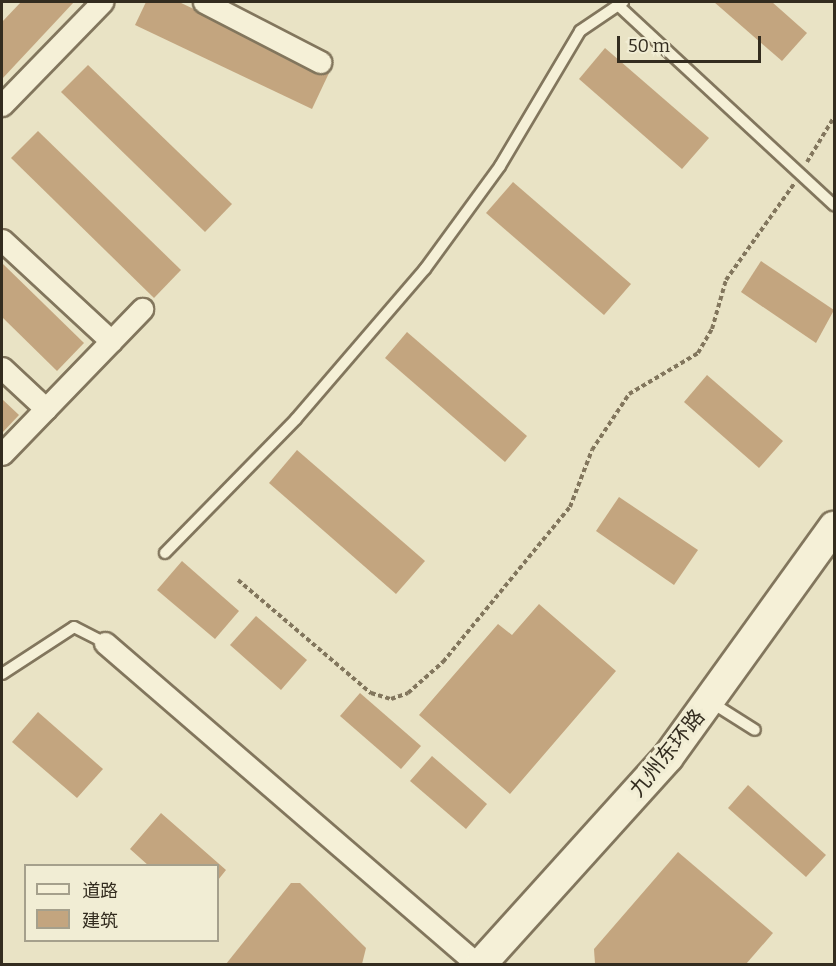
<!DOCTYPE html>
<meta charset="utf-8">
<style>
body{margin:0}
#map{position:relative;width:836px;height:966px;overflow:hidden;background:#e9e3c5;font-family:Bitter,"Noto Sans SC",serif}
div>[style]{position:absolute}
.building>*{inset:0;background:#c3a57f}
.path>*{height:4px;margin-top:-2px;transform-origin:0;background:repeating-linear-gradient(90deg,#82765d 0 4.5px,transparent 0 7.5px)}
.roads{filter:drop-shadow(2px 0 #82765d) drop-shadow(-2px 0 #82765d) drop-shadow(0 2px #82765d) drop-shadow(0 -2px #82765d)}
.service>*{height:10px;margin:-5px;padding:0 5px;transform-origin:5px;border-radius:5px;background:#f5f0d7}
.minor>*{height:21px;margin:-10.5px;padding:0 10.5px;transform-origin:10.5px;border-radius:10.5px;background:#f5f0d7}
.secondary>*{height:30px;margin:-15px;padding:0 15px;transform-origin:15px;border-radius:15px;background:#f5f0d7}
span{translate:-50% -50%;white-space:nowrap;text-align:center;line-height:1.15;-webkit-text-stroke:6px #f1edd4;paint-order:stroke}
.street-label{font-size:21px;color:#332c1f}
.frame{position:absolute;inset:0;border:3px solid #332c1f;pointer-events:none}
.legend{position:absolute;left:24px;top:864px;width:195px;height:78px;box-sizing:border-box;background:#f1edd4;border:2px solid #a5a08c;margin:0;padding:8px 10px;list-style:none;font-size:18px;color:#332c1f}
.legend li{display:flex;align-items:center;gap:12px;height:30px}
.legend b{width:30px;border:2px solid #a5a08c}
.scale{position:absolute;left:617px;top:36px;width:144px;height:27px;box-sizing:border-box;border:3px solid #332c1f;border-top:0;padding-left:8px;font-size:18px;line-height:21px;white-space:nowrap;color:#332c1f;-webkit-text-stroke:4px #f1edd4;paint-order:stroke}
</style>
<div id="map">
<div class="building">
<div style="clip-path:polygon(21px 2px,74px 2px,2px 79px,2px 22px)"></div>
<div style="clip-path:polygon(146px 2px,179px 2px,329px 73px,312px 109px,135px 25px)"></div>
<div style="clip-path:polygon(714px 2px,772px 2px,807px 33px,782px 61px)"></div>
<div style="clip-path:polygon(605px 48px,709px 138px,682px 169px,579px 79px)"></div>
<div style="clip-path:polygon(88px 65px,232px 204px,205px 232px,61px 92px)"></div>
<div style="clip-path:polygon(38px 131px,181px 270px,154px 298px,11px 158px)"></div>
<div style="clip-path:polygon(513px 182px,631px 284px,604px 315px,486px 213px)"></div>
<div style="clip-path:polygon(761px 261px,834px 310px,816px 343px,741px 292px)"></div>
<div style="clip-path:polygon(2px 263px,84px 343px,57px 371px,2px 317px)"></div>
<div style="clip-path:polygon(407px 332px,527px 436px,505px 462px,385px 358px)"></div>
<div style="clip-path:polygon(707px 375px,783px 441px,759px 468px,684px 402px)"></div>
<div style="clip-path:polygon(2px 399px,19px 415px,2px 433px)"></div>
<div style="clip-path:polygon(297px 450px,425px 561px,396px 594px,269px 483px)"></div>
<div style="clip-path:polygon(619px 497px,698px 550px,674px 585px,596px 531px)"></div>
<div style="clip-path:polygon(182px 561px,239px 611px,215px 639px,157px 590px)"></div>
<div style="clip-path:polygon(539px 604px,616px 671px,510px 794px,419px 715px,498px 624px,512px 635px)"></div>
<div style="clip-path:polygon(256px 616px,307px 660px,281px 690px,230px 645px)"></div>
<div style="clip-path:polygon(360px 693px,421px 746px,401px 769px,340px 716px)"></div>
<div style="clip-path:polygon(38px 712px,103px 769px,77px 798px,12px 742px)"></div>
<div style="clip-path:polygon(432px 756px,487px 804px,466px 829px,410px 781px)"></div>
<div style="clip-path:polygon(748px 785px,826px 855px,806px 877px,728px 808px)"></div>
<div style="clip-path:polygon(161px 813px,226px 870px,218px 880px,218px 866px,149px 866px,130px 849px)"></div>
<div style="clip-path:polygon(678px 852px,773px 933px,746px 964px,595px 964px,594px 949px)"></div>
<div style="clip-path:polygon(291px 883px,300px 883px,366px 948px,362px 964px,226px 964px)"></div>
</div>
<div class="path">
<div style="left:807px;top:162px;width:52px;rotate:-59deg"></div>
<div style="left:238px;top:580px;width:175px;rotate:40.4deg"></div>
<div style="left:371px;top:693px;width:21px;rotate:17deg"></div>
<div style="left:391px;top:699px;width:18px;rotate:-19deg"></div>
<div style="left:408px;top:693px;width:47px;rotate:-41.5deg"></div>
<div style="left:443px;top:662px;width:200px;rotate:-50.7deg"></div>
<div style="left:570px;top:507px;width:61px;rotate:-68.9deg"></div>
<div style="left:592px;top:450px;width:67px;rotate:-56.5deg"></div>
<div style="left:629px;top:394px;width:80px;rotate:-30.7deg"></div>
<div style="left:698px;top:353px;width:28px;rotate:-60deg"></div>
<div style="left:712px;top:329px;width:51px;rotate:-74.1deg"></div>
<div style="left:726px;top:280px;width:118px;rotate:-54.7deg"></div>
</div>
<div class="roads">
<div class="service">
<div style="left:620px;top:7px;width:292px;rotate:42.8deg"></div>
<div style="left:165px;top:553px;width:187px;rotate:-45.6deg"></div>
<div style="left:296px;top:419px;width:198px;rotate:-49.3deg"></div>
<div style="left:425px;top:269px;width:127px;rotate:-53.9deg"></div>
<div style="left:500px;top:166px;width:157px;rotate:-59.3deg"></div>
<div style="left:580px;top:31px;width:52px;rotate:-34deg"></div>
<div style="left:2px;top:674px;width:86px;rotate:-33.1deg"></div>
<div style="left:74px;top:627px;width:35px;rotate:27deg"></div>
<div style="left:709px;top:701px;width:54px;rotate:32.2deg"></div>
</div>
<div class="minor">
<div style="left:204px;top:2px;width:131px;rotate:27.3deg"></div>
<div style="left:2px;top:105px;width:144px;rotate:-45.8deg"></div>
<div style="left:2px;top:240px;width:149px;rotate:42.8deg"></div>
<div style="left:2px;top:368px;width:60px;rotate:43deg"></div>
<div style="left:2px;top:454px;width:202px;rotate:-46deg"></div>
<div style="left:105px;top:643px;width:491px;rotate:40.8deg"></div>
</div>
<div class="secondary">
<div style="left:481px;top:964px;width:279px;rotate:-47.9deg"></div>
<div style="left:668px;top:757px;width:284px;rotate:-54.2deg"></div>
</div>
</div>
<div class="street-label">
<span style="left:667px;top:753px;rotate:-51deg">九州东环路</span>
</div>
<div class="frame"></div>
<ul class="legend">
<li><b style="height:8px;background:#f5f0d7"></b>道路</li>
<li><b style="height:16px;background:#c3a57f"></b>建筑</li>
</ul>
<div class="scale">50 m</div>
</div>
